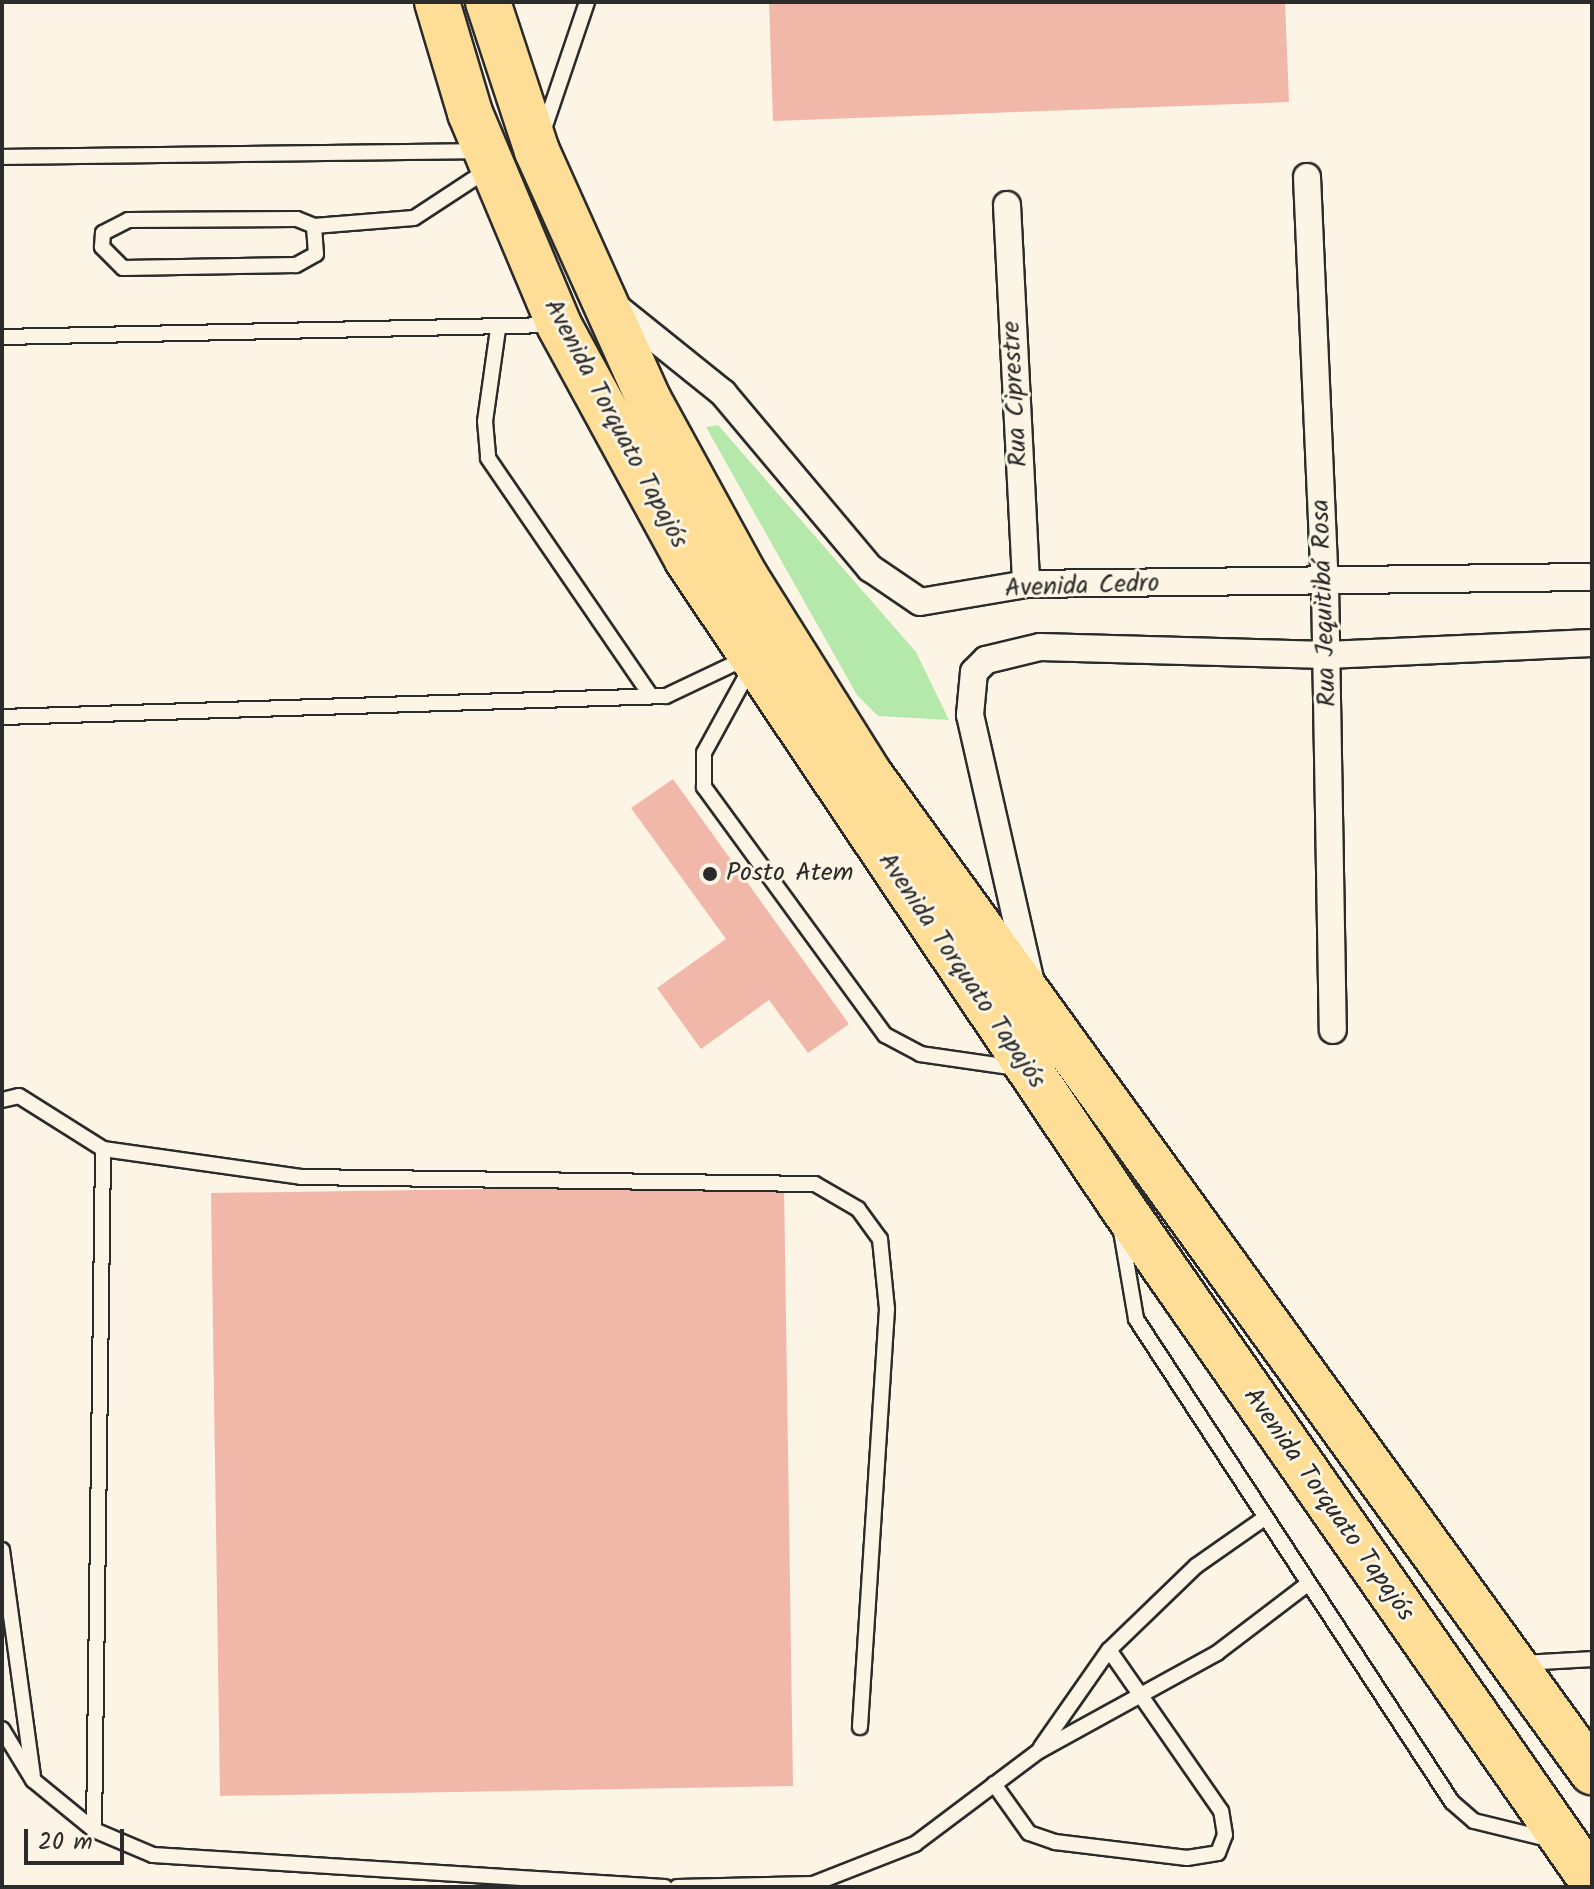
<!DOCTYPE html>
<meta charset="utf-8">
<style>
body{margin:0}
#map{position:relative;width:1594px;height:1889px;overflow:hidden;background:#fcf5e5;font-family:Kalam,sans-serif}
div>[style]{position:absolute}
.green>*{inset:0;background:#b4e9ab}
.building>*{inset:0;background:#f1b7a9}
.roads{filter:drop-shadow(2px 0 #2b2b2b) drop-shadow(-2px 0 #2b2b2b) drop-shadow(0 2px #2b2b2b) drop-shadow(0 -2px #2b2b2b)}
.service>*{height:14px;margin:-7px;padding:0 7px;transform-origin:7px;border-radius:7px;background:#fcf5e5}
.minor>*{height:26px;margin:-13px;padding:0 13px;transform-origin:13px;border-radius:13px;background:#fcf5e5}
.trunk>*{height:44px;margin:-22px;padding:0 22px;transform-origin:22px;border-radius:22px;background:#fedd96}
.dots>*{width:22px;height:22px;translate:-50% -50%;box-sizing:border-box;border:4px solid #fcf5e5;border-radius:50%}
span{translate:-50% -50%;white-space:nowrap;text-align:center;line-height:1.15;-webkit-text-stroke:6px #fcf5e5;paint-order:stroke}
.street-label{font-size:26px;color:#2b2b2b}
.poi-label{font-size:26px;color:#2b2b2b}
.left{translate:0 -50%;text-align:left}
.frame{position:absolute;inset:0;border:4px solid #2b2b2b;pointer-events:none}
.scale{position:absolute;left:24px;top:1829px;width:100px;height:36px;box-sizing:border-box;border:4px solid #2b2b2b;border-top:0;padding-left:10px;font-size:24px;line-height:28px;white-space:nowrap;color:#2b2b2b;-webkit-text-stroke:6px #fcf5e5;paint-order:stroke}
</style>
<div id="map">
<div class="green">
<div style="clip-path:polygon(718px 425px,916px 652px,949px 720px,878px 716px,857px 695px,706px 427px)"></div>
</div>
<div class="building">
<div style="clip-path:polygon(769px 2px,1285px 2px,1289px 102px,773px 121px)"></div>
<div style="clip-path:polygon(673px 779px,849px 1024px,808px 1053px,769px 1000px,701px 1049px,657px 988px,726px 939px,631px 808px)"></div>
<div style="clip-path:polygon(784px 1185px,793px 1786px,220px 1796px,211px 1193px)"></div>
</div>
<div class="roads">
<div class="service">
<div style="left:543px;top:132px;width:137px;rotate:-71.3deg"></div>
<div style="left:2px;top:157px;width:480px;rotate:-0.7deg"></div>
<div style="left:314px;top:226px;width:28px;rotate:86deg"></div>
<div style="left:316px;top:254px;width:23px;rotate:151deg"></div>
<div style="left:296px;top:265px;width:173px;rotate:179deg"></div>
<div style="left:123px;top:268px;width:30px;rotate:-135deg"></div>
<div style="left:102px;top:247px;width:14px;rotate:-86deg"></div>
<div style="left:103px;top:233px;width:28px;rotate:-27deg"></div>
<div style="left:128px;top:220px;width:169px;rotate:-0.3deg"></div>
<div style="left:297px;top:219px;width:18px;rotate:22deg"></div>
<div style="left:314px;top:226px;width:100px;rotate:-4.6deg"></div>
<div style="left:414px;top:218px;width:90px;rotate:-33.2deg"></div>
<div style="left:498px;top:329px;width:93px;rotate:98deg"></div>
<div style="left:485px;top:421px;width:37px;rotate:85deg"></div>
<div style="left:488px;top:458px;width:288px;rotate:55.6deg"></div>
<div style="left:2px;top:337px;width:552px;rotate:-1.25deg"></div>
<div style="left:751px;top:667px;width:98px;rotate:118.7deg"></div>
<div style="left:704px;top:753px;width:34px;rotate:90deg"></div>
<div style="left:704px;top:787px;width:307px;rotate:53.9deg"></div>
<div style="left:885px;top:1035px;width:40px;rotate:28deg"></div>
<div style="left:920px;top:1054px;width:98px;rotate:8.2deg"></div>
<div style="left:2px;top:717px;width:664px;rotate:-1.81deg"></div>
<div style="left:666px;top:696px;width:91px;rotate:-25.4deg"></div>
<div style="left:2px;top:1100px;width:17px;rotate:-13deg"></div>
<div style="left:19px;top:1096px;width:99px;rotate:32.2deg"></div>
<div style="left:103px;top:1149px;width:200px;rotate:8deg"></div>
<div style="left:301px;top:1177px;width:514px;rotate:0.78deg"></div>
<div style="left:815px;top:1184px;width:50px;rotate:30.2deg"></div>
<div style="left:858px;top:1209px;width:37px;rotate:54deg"></div>
<div style="left:880px;top:1239px;width:70px;rotate:84.3deg"></div>
<div style="left:887px;top:1309px;width:419px;rotate:93.7deg"></div>
<div style="left:1120px;top:1225px;width:95px;rotate:80.3deg"></div>
<div style="left:1136px;top:1319px;width:577px;rotate:56.81deg"></div>
<div style="left:1452px;top:1802px;width:29px;rotate:41deg"></div>
<div style="left:1474px;top:1821px;width:80px;rotate:13.7deg"></div>
<div style="left:2px;top:1550px;width:227px;rotate:82.2deg"></div>
<div style="left:1521px;top:1663px;width:71px;rotate:-3.2deg"></div>
<div style="left:2px;top:1729px;width:60px;rotate:58.7deg"></div>
<div style="left:33px;top:1780px;width:79px;rotate:39.3deg"></div>
<div style="left:94px;top:1830px;width:64px;rotate:23deg"></div>
<div style="left:153px;top:1855px;width:513px;rotate:3.58deg"></div>
<div style="left:1041px;top:1747px;width:118px;rotate:-55deg"></div>
<div style="left:1109px;top:1650px;width:121px;rotate:-44deg"></div>
<div style="left:1196px;top:1566px;width:82px;rotate:-35deg"></div>
<div style="left:994px;top:1784px;width:60px;rotate:54.5deg"></div>
<div style="left:1029px;top:1833px;width:28px;rotate:19deg"></div>
<div style="left:1055px;top:1842px;width:133px;rotate:6.9deg"></div>
<div style="left:1187px;top:1858px;width:31px;rotate:-9deg"></div>
<div style="left:1218px;top:1853px;width:19px;rotate:-69deg"></div>
<div style="left:1225px;top:1835px;width:24px;rotate:-99deg"></div>
<div style="left:1221px;top:1811px;width:196px;rotate:-124.8deg"></div>
<div style="left:94px;top:1830px;width:681px;rotate:-89.24deg"></div>
<div style="left:677px;top:1887px;width:136px;rotate:-1.3deg"></div>
<div style="left:813px;top:1884px;width:110px;rotate:-21.4deg"></div>
<div style="left:915px;top:1844px;width:155px;rotate:-36.9deg"></div>
<div style="left:1039px;top:1751px;width:203px;rotate:-28.8deg"></div>
<div style="left:1217px;top:1653px;width:111px;rotate:-37.3deg"></div>
</div>
<div class="minor">
<div style="left:1307px;top:177px;width:407px;rotate:87.5deg"></div>
<div style="left:1325px;top:584px;width:446px;rotate:89deg"></div>
<div style="left:1007px;top:205px;width:379px;rotate:87.1deg"></div>
<div style="left:611px;top:303px;width:144px;rotate:38.8deg"></div>
<div style="left:723px;top:393px;width:229px;rotate:50deg"></div>
<div style="left:870px;top:568px;width:60px;rotate:34.2deg"></div>
<div style="left:920px;top:602px;width:108px;rotate:-9.6deg"></div>
<div style="left:1026px;top:584px;width:566px;rotate:-0.71deg"></div>
<div style="left:1030px;top:979px;width:271px;rotate:-102.8deg"></div>
<div style="left:970px;top:715px;width:43px;rotate:-84.7deg"></div>
<div style="left:974px;top:672px;width:17px;rotate:-45deg"></div>
<div style="left:986px;top:660px;width:56px;rotate:-13.5deg"></div>
<div style="left:1040px;top:647px;width:287px;rotate:1.6deg"></div>
<div style="left:1327px;top:655px;width:265px;rotate:-2.6deg"></div>
</div>
<div class="trunk">
<div style="left:437px;top:2px;width:116px;rotate:73.4deg"></div>
<div style="left:470px;top:113px;width:230px;rotate:67.2deg"></div>
<div style="left:559px;top:325px;width:268px;rotate:61.4deg"></div>
<div style="left:687px;top:560px;width:776px;rotate:56.08deg"></div>
<div style="left:1120px;top:1204px;width:825px;rotate:55.12deg"></div>
<div style="left:488px;top:2px;width:157px;rotate:71.8deg"></div>
<div style="left:537px;top:151px;width:273px;rotate:65.8deg"></div>
<div style="left:649px;top:400px;width:202px;rotate:61.3deg"></div>
<div style="left:746px;top:577px;width:235px;rotate:57.9deg"></div>
<div style="left:871px;top:776px;width:1230px;rotate:54.1deg"></div>
</div>
</div>
<div class="dots">
<div style="left:710px;top:874px;background:#2b2b2b"></div>
</div>
<div class="street-label">
<span style="left:1016px;top:394px;rotate:-93deg">Rua Ciprestre</span>
<span style="left:615px;top:424px;rotate:62deg">Avenida Torquato Tapajós</span>
<span style="left:1082px;top:587px;rotate:-2deg">Avenida Cedro</span>
<span style="left:1325px;top:603px;rotate:-92deg">Rua Jequitibá Rosa</span>
<span style="left:961px;top:971px;rotate:56deg">Avenida Torquato Tapajós</span>
<span style="left:1328px;top:1505px;rotate:55deg">Avenida Torquato Tapajós</span>
</div>
<div class="poi-label">
<span class="left" style="left:726px;top:874px">Posto Atem</span>
</div>
<div class="frame"></div>
<div class="scale">20 m</div>
</div>
